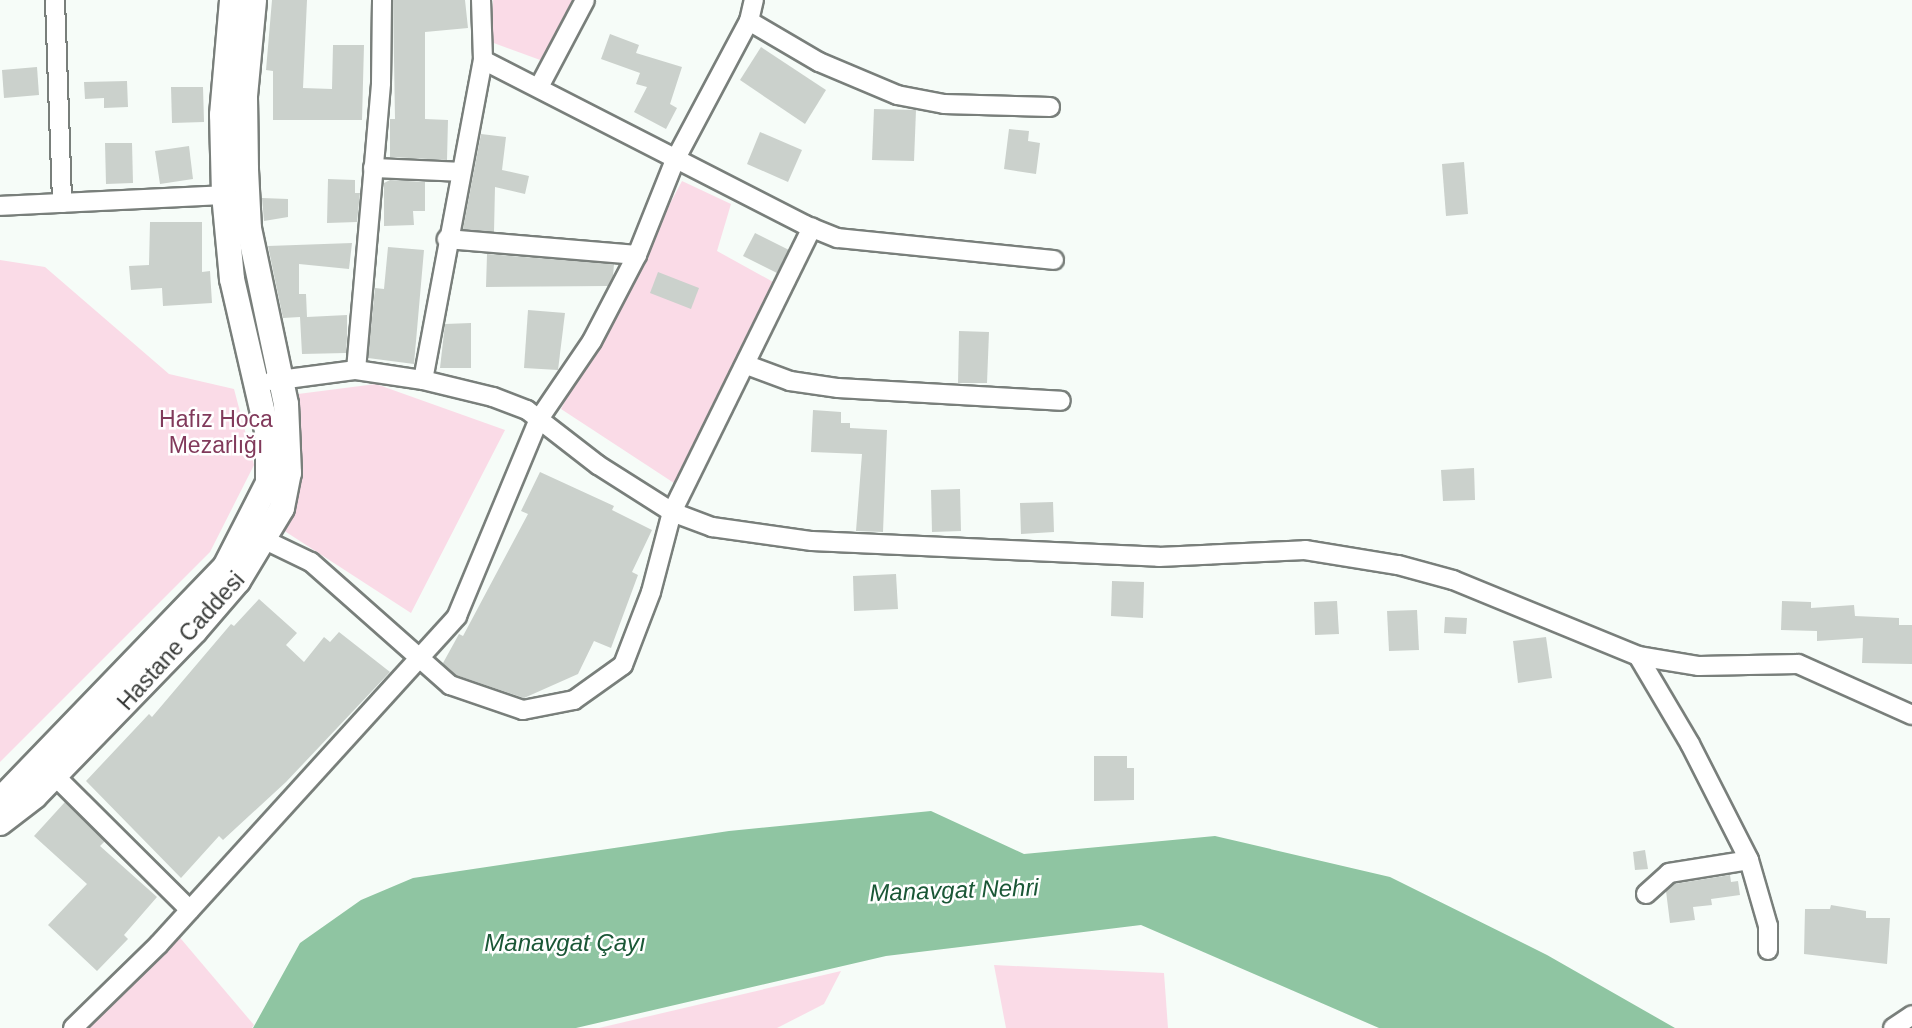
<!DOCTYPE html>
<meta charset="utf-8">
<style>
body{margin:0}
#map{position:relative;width:1912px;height:1028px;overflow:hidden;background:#f6fcf8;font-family:Arial,sans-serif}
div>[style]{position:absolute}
.green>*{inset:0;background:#fadbe7}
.water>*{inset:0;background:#8fc5a2}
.building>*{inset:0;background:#cbd1cc}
.roads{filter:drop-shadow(2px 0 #797f7b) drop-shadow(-2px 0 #797f7b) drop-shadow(0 2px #797f7b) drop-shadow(0 -2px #797f7b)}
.street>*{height:18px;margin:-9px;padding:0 9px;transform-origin:9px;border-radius:9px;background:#fff}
.secondary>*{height:24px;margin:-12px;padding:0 12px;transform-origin:12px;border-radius:12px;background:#fff}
span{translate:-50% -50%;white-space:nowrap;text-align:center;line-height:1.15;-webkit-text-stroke:5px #fff;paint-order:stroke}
.park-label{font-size:23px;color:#813a5b}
.street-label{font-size:23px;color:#383a38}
.water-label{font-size:24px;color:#1a5736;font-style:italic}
</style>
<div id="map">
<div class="green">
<div style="clip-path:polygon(493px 0,576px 0,543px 61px,491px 42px)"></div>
<div style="clip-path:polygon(682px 181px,731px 204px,717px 251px,775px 283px,674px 483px,561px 409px)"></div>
<div style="clip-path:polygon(0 260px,45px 267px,169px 374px,234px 389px,254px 465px,210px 552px,0 762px)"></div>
<div style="clip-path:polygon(376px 384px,505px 430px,411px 613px,283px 530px,302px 459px,298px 394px)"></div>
<div style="clip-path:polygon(176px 933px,254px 1025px,252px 1028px,83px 1028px)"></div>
<div style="clip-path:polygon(994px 965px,1164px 973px,1168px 1028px,1006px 1028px)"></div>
<div style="clip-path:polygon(841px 971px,824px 1004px,777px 1028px,599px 1028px)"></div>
</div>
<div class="water">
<div style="clip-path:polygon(931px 811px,1024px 854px,1215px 836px,1390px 877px,1547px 955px,1675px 1028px,1379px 1028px,1141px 925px,886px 956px,576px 1028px,253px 1028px,300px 943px,361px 900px,413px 878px,729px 831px)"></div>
</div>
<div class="building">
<div style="clip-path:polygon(272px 0,307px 0,303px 88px,332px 89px,333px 45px,364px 45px,362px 120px,273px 120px,273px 71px,266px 70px)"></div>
<div style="clip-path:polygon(393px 0,465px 0,468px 28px,425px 32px,425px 119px,448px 120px,447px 160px,390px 157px,390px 119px,395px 119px)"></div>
<div style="clip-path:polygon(610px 34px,639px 45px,636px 53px,682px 67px,670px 104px,677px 108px,666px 129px,634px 112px,647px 87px,636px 84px,640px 73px,601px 59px)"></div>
<div style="clip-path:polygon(761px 47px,826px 90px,805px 124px,740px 80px)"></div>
<div style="clip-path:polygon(37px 67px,39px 95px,4px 98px,2px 70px)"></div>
<div style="clip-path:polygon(127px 81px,128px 107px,104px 108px,104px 98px,85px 99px,84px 82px)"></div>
<div style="clip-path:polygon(171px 87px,203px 87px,204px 122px,172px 123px)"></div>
<div style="clip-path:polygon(874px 109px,916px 110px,914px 161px,872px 160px)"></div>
<div style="clip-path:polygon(1009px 129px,1029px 131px,1028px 141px,1040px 143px,1036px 174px,1004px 169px)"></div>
<div style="clip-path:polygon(760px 132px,802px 150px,788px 182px,747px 164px)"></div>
<div style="clip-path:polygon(481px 134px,506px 137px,502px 170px,529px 176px,525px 194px,495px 187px,494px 232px,463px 229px)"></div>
<div style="clip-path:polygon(105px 143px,132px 143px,133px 183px,106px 184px)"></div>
<div style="clip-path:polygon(189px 146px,193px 179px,160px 184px,155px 151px)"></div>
<div style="clip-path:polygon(1464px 162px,1468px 214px,1446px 216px,1442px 164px)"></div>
<div style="clip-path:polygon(328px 179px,355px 180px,355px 193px,360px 193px,357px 222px,327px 223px)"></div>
<div style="clip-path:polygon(390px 180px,425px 182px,425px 211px,413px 211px,414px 225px,384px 226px,384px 183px)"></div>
<div style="clip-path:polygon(262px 198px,288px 199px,288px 217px,264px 221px)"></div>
<div style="clip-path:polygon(150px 222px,202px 222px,202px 272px,210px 271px,212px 303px,163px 306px,162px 288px,131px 290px,129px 266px,149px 265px)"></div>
<div style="clip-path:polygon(755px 233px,789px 250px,777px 273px,743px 256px)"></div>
<div style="clip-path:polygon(352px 243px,349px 269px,299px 264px,299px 294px,306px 294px,307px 317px,347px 315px,347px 337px,346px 353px,302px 354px,300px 317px,283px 318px,268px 246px)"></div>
<div style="clip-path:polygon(388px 247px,424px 250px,414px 364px,368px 358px,375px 288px,384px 289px)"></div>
<div style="clip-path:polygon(487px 254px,614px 264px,613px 276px,608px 286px,486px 287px)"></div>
<div style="clip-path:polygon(658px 272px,699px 288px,691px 309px,650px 293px)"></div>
<div style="clip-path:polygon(528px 310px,565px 313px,558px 370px,524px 368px)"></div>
<div style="clip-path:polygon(471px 323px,471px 368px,440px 368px,445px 324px)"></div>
<div style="clip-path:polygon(959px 331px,989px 332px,987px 383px,958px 383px)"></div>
<div style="clip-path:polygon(813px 410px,841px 412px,841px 423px,850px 423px,850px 428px,887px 430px,883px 532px,856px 531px,862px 454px,811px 452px)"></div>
<div style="clip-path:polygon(1474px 468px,1475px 500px,1443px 501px,1441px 470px)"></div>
<div style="clip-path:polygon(540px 472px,614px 506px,612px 510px,652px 530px,632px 572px,638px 575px,611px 648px,594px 641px,578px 674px,524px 698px,456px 675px,443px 663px,459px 634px,463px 636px,528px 514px,521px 511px)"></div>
<div style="clip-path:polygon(960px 489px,961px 531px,932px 532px,931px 490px)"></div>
<div style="clip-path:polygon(1053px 502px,1054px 532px,1021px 534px,1020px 503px)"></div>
<div style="clip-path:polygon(896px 574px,898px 609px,854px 611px,853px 576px)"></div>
<div style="clip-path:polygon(1112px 581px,1144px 582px,1143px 618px,1111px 616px)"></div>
<div style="clip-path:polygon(259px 599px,297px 633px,286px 645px,304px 662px,324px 637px,330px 642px,339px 632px,390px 672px,286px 782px,223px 840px,219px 836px,181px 878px,86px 781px,149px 714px,152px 717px,231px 624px,234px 626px)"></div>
<div style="clip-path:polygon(1337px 601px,1339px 634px,1315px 635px,1314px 602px)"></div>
<div style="clip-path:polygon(1782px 601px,1811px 602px,1811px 608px,1854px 605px,1855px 616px,1899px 618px,1899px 625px,1912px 625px,1912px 664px,1862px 663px,1863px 638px,1817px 641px,1817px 631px,1781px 630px)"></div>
<div style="clip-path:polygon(1417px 610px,1419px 650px,1389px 651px,1387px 611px)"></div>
<div style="clip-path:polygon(1445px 617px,1467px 618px,1466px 634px,1444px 633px)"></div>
<div style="clip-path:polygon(1546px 637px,1552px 678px,1518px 683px,1513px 641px)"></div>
<div style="clip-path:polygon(1094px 756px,1127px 756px,1127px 768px,1134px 768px,1134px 800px,1094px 801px)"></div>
<div style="clip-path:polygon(65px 802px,105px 841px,100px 846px,157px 897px,124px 935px,128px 939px,97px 971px,48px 925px,87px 884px,34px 836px)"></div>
<div style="clip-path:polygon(1645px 850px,1648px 869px,1635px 870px,1633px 852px)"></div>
<div style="clip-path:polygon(1730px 875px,1731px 882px,1738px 881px,1740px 895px,1711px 899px,1712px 905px,1693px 907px,1695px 920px,1670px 923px,1666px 891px,1674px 884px)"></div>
<div style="clip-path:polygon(1831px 905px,1866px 911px,1866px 918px,1890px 918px,1887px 964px,1804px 954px,1805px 909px,1830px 909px)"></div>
</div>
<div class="roads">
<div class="street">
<div style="left:55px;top:0;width:203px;rotate:88deg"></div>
<div style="left:749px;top:21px;width:81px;rotate:30.4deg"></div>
<div style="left:819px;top:62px;width:85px;rotate:22.9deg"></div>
<div style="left:897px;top:95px;width:48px;rotate:10.8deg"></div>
<div style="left:944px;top:104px;width:106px;rotate:1.6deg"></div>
<div style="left:483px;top:60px;width:362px;rotate:27.1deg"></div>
<div style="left:805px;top:225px;width:35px;rotate:22deg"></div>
<div style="left:838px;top:238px;width:217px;rotate:5.8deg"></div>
<div style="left:539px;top:87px;width:98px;rotate:-62.1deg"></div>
<div style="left:373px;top:168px;width:87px;rotate:2.6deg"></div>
<div style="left:0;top:206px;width:224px;rotate:-2.8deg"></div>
<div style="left:637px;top:255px;width:102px;rotate:-68.2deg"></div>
<div style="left:675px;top:160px;width:157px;rotate:-62deg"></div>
<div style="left:749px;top:21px;width:22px;rotate:-77deg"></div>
<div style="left:747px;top:365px;width:46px;rotate:20.4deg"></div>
<div style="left:790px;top:381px;width:49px;rotate:8.3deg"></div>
<div style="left:838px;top:388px;width:223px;rotate:3.3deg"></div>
<div style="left:356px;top:370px;width:288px;rotate:-85deg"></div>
<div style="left:381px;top:83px;width:83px;rotate:-89.3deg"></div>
<div style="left:423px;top:380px;width:326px;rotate:-79.4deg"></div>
<div style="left:483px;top:60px;width:60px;rotate:-91.9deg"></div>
<div style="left:272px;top:381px;width:85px;rotate:-7.5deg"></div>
<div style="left:356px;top:370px;width:68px;rotate:8.5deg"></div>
<div style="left:423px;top:380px;width:72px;rotate:13.7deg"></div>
<div style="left:493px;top:397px;width:36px;rotate:21deg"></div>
<div style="left:527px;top:410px;width:90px;rotate:37.8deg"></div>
<div style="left:598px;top:465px;width:88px;rotate:32.4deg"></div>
<div style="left:672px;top:512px;width:43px;rotate:20.6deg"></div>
<div style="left:712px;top:527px;width:101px;rotate:8deg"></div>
<div style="left:812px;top:541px;width:347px;rotate:2.6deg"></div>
<div style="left:1159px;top:557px;width:146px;rotate:-2.7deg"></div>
<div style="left:1305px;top:550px;width:94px;rotate:9.2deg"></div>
<div style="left:1398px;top:565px;width:57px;rotate:15.3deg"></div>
<div style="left:1453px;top:580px;width:200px;rotate:22.3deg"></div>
<div style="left:1638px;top:656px;width:62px;rotate:9.3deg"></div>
<div style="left:1699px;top:666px;width:99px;rotate:-1.2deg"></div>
<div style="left:1798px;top:664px;width:125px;rotate:24.1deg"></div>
<div style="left:265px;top:540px;width:51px;rotate:25.6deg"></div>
<div style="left:311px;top:562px;width:186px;rotate:41.5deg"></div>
<div style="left:450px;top:685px;width:77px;rotate:18.9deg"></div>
<div style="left:523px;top:710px;width:52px;rotate:-11.1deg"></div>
<div style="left:574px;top:700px;width:60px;rotate:-35.5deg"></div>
<div style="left:623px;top:665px;width:78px;rotate:-69deg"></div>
<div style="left:651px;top:592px;width:83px;rotate:-75.3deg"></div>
<div style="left:672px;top:512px;width:317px;rotate:-63.8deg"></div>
<div style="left:1638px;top:656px;width:102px;rotate:59.4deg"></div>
<div style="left:1690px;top:744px;width:130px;rotate:63deg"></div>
<div style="left:1749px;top:860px;width:69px;rotate:73.9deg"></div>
<div style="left:1768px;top:926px;width:24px;rotate:90deg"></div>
<div style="left:55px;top:776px;width:190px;rotate:44.8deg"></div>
<div style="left:1646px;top:894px;width:31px;rotate:-42deg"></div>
<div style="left:1669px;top:873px;width:81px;rotate:-9.2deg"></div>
<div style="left:73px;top:1028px;width:120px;rotate:-44.3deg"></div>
<div style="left:159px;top:944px;width:443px;rotate:-47.7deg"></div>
<div style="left:457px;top:616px;width:213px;rotate:-67.4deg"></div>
<div style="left:539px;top:419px;width:94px;rotate:-55.8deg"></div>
<div style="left:592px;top:341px;width:97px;rotate:-62.4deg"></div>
<div style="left:637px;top:255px;width:191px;rotate:-175.2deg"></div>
<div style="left:1893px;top:1028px;width:23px;rotate:-34deg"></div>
</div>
<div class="secondary">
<div style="left:0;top:800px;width:324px;rotate:-46deg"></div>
<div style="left:225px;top:567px;width:94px;rotate:-62.9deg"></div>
<div style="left:268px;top:483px;width:48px;rotate:-90deg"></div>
<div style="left:268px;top:435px;width:160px;rotate:-103deg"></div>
<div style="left:232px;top:279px;width:84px;rotate:-95.4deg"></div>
<div style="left:224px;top:195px;width:80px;rotate:-91.4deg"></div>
<div style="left:222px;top:115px;width:115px;rotate:-85deg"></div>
<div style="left:0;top:823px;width:44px;rotate:-37.6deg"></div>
<div style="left:35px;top:796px;width:230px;rotate:-45.9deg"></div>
<div style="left:195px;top:631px;width:66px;rotate:-49.3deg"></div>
<div style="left:238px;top:581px;width:85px;rotate:-58.9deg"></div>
<div style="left:282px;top:508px;width:36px;rotate:-79deg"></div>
<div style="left:289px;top:473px;width:69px;rotate:-92.5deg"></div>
<div style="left:286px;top:404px;width:179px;rotate:-101.9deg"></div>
<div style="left:249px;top:229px;width:60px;rotate:-92.9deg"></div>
<div style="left:246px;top:169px;width:73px;rotate:-90.8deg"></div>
<div style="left:245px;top:96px;width:96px;rotate:-84.6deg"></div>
</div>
</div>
<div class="park-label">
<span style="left:216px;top:432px">Hafız Hoca<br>Mezarlığı</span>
</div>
<div class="street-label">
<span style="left:181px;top:641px;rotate:-48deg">Hastane Caddesi</span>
</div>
<div class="water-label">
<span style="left:954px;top:890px;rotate:-2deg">Manavgat Nehri</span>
<span style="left:565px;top:943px">Manavgat Çayı</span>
</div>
</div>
